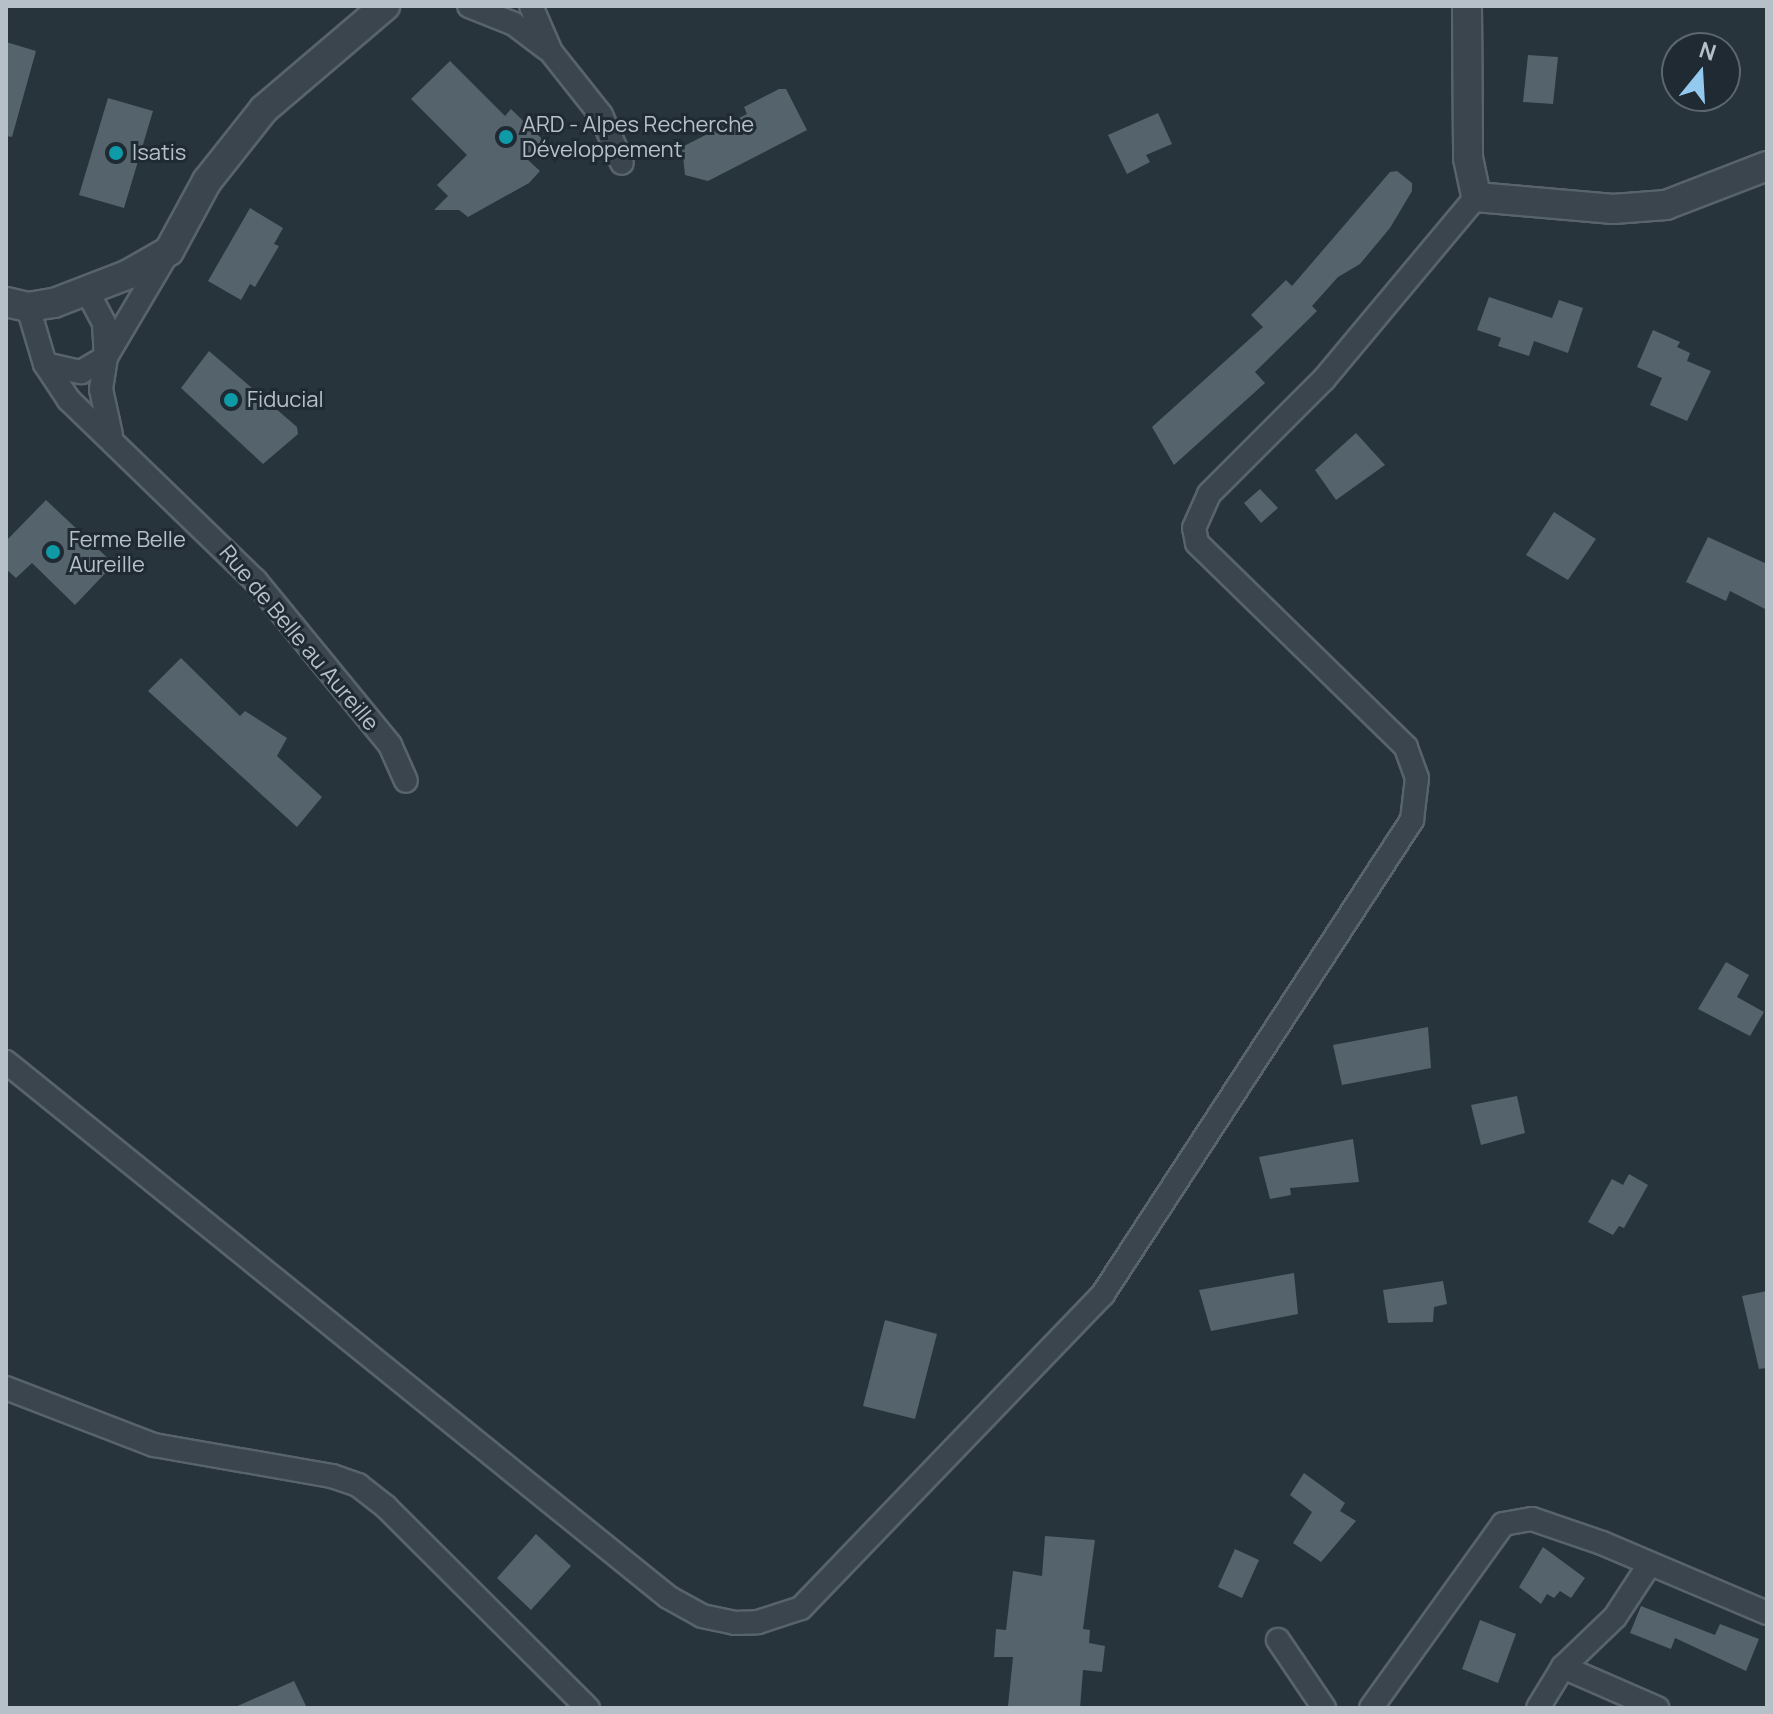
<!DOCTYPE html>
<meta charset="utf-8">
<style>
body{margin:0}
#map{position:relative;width:1773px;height:1714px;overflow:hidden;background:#27343c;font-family:Manrope,sans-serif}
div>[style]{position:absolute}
.building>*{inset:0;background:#54636c}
.roads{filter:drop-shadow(2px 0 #58636b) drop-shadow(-2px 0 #58636b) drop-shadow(0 2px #58636b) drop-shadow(0 -2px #58636b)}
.minor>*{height:22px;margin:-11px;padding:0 11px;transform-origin:11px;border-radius:11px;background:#3a454d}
.tertiary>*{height:28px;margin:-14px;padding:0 14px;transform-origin:14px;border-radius:14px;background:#3a454d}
.dots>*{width:22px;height:22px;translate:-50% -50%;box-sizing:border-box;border:4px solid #1f2a32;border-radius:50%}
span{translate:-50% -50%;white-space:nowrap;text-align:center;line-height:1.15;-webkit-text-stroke:6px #1f2a32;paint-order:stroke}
.poi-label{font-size:22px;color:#b6c0c8}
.left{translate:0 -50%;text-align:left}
.street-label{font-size:22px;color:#b6c0c8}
.frame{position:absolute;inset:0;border:8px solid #b6c0c8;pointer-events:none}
.north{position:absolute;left:1661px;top:32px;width:80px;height:80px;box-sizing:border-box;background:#1f2a32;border:2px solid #5b666e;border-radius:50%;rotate:18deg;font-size:22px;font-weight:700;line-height:32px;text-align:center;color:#b6c0c8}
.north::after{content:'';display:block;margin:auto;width:28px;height:36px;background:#94c9ef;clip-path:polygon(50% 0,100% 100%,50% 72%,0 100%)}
</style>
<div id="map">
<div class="building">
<div style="clip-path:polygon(6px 42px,36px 51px,12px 137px,6px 136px)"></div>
<div style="clip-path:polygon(1528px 55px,1558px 57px,1553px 104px,1523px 102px)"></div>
<div style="clip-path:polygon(450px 61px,505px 116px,511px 109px,544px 141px,527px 159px,540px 171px,529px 183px,468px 217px,459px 210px,434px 210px,448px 196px,437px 185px,467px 155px,411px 99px)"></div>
<div style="clip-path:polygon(779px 89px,786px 89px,807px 130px,708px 181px,685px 175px,682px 147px,747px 114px,744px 107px)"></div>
<div style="clip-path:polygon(108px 98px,153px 111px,124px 208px,79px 195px)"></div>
<div style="clip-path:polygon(1158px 113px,1172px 144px,1146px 155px,1150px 162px,1127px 174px,1108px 135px)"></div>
<div style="clip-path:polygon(1397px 171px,1412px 183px,1412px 191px,1390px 228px,1360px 264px,1338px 277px,1312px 306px,1317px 311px,1255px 372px,1265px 383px,1174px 465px,1152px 427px,1263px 327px,1251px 315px,1286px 280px,1292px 286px,1390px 172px)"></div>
<div style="clip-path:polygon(250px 208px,283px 228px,274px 244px,279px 246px,255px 287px,250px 284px,241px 300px,208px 281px)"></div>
<div style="clip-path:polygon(1489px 297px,1552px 318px,1559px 300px,1583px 308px,1568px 353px,1534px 341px,1529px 356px,1498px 346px,1501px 338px,1477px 330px)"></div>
<div style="clip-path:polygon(1653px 330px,1680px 342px,1677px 347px,1690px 353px,1687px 361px,1711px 371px,1687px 421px,1650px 405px,1662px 378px,1637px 367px)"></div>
<div style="clip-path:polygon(209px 351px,297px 427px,298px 434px,263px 464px,181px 388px)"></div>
<div style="clip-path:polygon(1356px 433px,1385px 465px,1336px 500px,1315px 470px)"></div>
<div style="clip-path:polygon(1260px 489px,1278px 508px,1261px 523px,1244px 503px)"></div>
<div style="clip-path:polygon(46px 500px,114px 564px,75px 605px,32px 563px,16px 578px,6px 569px,6px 541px)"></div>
<div style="clip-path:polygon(1554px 512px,1596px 539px,1568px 580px,1526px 555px)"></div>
<div style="clip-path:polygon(1708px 537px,1767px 564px,1767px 610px,1730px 591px,1726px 601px,1686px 582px)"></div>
<div style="clip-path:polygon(181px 658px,240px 716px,245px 711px,287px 738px,277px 756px,322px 797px,297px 827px,148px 691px)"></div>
<div style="clip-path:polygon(1726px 962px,1749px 975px,1737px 997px,1764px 1012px,1750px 1036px,1698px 1009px)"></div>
<div style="clip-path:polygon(1428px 1027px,1431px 1068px,1342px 1085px,1333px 1045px)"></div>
<div style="clip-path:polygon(1517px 1096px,1525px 1133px,1481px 1145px,1471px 1105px)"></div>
<div style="clip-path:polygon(1353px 1139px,1359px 1182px,1290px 1188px,1291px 1195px,1270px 1199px,1259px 1157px)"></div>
<div style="clip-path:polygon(1629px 1174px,1648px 1185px,1624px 1228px,1619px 1226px,1613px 1235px,1588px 1222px,1612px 1179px,1623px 1185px)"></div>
<div style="clip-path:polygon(1294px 1273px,1298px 1314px,1211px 1331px,1199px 1290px)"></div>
<div style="clip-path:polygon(1443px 1281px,1447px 1304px,1434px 1307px,1433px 1322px,1388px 1323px,1383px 1290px)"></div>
<div style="clip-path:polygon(1767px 1291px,1767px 1368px,1759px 1369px,1742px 1296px)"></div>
<div style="clip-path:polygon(885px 1320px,937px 1334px,915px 1419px,863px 1406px)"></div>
<div style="clip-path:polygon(1304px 1473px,1345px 1503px,1340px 1511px,1356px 1521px,1321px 1562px,1293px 1543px,1312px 1512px,1290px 1495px)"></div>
<div style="clip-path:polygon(536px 1534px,571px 1566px,531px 1610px,497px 1578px)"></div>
<div style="clip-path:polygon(1045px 1536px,1095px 1540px,1083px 1629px,1090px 1630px,1089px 1643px,1105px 1646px,1102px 1672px,1083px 1670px,1080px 1708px,1008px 1706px,1013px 1657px,994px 1657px,996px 1629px,1006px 1630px,1013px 1571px,1042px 1576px)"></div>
<div style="clip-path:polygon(1543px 1547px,1585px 1578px,1571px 1598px,1560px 1591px,1554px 1598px,1547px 1594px,1541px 1604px,1519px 1587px)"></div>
<div style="clip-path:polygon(1235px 1549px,1259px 1560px,1242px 1598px,1218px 1587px)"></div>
<div style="clip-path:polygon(1641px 1606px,1715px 1635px,1720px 1624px,1759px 1639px,1746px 1671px,1675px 1638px,1671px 1649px,1630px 1633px)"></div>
<div style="clip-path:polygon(1480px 1620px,1516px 1634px,1498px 1683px,1462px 1669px)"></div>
<div style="clip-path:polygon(294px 1681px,307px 1708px,233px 1708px)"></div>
</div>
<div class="roads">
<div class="minor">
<div style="left:469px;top:6px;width:48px;rotate:21.8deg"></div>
<div style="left:514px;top:24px;width:41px;rotate:37.1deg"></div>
<div style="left:531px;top:6px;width:50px;rotate:66.5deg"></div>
<div style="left:551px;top:52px;width:80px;rotate:51.6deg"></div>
<div style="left:601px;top:115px;width:52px;rotate:66.4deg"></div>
<div style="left:87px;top:291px;width:36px;rotate:62deg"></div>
<div style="left:104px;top:323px;width:34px;rotate:87deg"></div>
<div style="left:28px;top:307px;width:59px;rotate:73.4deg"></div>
<div style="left:45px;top:364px;width:43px;rotate:56.3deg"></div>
<div style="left:69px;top:400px;width:259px;rotate:44.1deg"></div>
<div style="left:255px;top:580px;width:213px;rotate:50.7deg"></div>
<div style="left:390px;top:745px;width:39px;rotate:66deg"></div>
<div style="left:45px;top:364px;width:37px;rotate:13deg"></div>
<div style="left:81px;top:372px;width:29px;rotate:-31deg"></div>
<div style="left:111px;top:435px;width:47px;rotate:-102.3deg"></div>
<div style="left:101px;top:389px;width:32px;rotate:-81deg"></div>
<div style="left:106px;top:357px;width:122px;rotate:-59.4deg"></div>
<div style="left:6px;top:1062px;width:851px;rotate:38.94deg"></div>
<div style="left:668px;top:1597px;width:39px;rotate:29deg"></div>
<div style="left:702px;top:1616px;width:33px;rotate:12deg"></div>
<div style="left:734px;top:1623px;width:24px;rotate:-2deg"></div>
<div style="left:758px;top:1622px;width:45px;rotate:-18deg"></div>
<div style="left:801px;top:1608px;width:436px;rotate:-46.1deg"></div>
<div style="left:1103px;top:1294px;width:566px;rotate:-56.9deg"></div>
<div style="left:1412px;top:820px;width:42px;rotate:-83.2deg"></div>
<div style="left:1417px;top:778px;width:33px;rotate:-110deg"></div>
<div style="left:1406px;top:747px;width:292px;rotate:-135.7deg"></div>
<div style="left:1197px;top:543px;width:15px;rotate:-101deg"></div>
<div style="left:1194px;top:528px;width:37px;rotate:-66deg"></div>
<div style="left:1209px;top:494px;width:163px;rotate:-45deg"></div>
<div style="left:1324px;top:379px;width:237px;rotate:-50.1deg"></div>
<div style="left:6px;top:1388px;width:159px;rotate:21.1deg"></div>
<div style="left:154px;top:1445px;width:181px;rotate:9.9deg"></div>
<div style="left:332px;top:1476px;width:28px;rotate:19deg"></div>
<div style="left:358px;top:1485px;width:36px;rotate:38deg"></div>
<div style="left:386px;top:1507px;width:285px;rotate:44.9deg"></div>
<div style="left:1278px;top:1640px;width:82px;rotate:55.9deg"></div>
<div style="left:1563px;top:1667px;width:72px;rotate:-43.9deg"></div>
<div style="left:1615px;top:1617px;width:62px;rotate:-56.8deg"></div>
<div style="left:1371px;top:1708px;width:226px;rotate:-54.3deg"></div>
<div style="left:1503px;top:1524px;width:29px;rotate:-10deg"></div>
<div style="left:1532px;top:1519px;width:74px;rotate:18.9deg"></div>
<div style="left:1602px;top:1543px;width:179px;rotate:23deg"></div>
<div style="left:1538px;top:1708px;width:48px;rotate:-58.6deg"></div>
<div style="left:1563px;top:1667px;width:103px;rotate:23.6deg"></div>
</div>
<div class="tertiary">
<div style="left:1467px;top:6px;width:152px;rotate:89.6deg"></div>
<div style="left:1468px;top:158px;width:40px;rotate:78deg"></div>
<div style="left:1476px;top:197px;width:138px;rotate:5deg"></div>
<div style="left:1613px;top:209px;width:53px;rotate:-4.3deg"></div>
<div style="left:1666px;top:205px;width:108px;rotate:-21.1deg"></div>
<div style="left:6px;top:302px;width:23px;rotate:13deg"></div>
<div style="left:28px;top:307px;width:26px;rotate:-9deg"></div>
<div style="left:54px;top:303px;width:80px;rotate:-21.1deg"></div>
<div style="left:129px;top:274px;width:46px;rotate:-29.9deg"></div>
<div style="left:169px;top:251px;width:80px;rotate:-61.5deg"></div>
<div style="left:207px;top:181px;width:92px;rotate:-51.6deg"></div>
<div style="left:264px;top:109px;width:159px;rotate:-40.4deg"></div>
</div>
</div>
<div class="dots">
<div style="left:506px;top:137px;background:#0f9aa8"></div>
<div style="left:116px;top:153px;background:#0f9aa8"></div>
<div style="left:231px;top:400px;background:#0f9aa8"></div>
<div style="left:53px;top:552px;background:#0f9aa8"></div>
</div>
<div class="poi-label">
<span class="left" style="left:522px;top:137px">ARD - Alpes Recherche<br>Développement</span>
<span class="left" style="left:132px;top:153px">Isatis</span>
<span class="left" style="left:247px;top:400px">Fiducial</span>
<span class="left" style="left:69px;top:552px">Ferme Belle<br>Aureille</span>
</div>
<div class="street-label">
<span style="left:299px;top:638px;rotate:50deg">Rue de Belle au Aureille</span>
</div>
<div class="frame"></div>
<div class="north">N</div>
</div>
